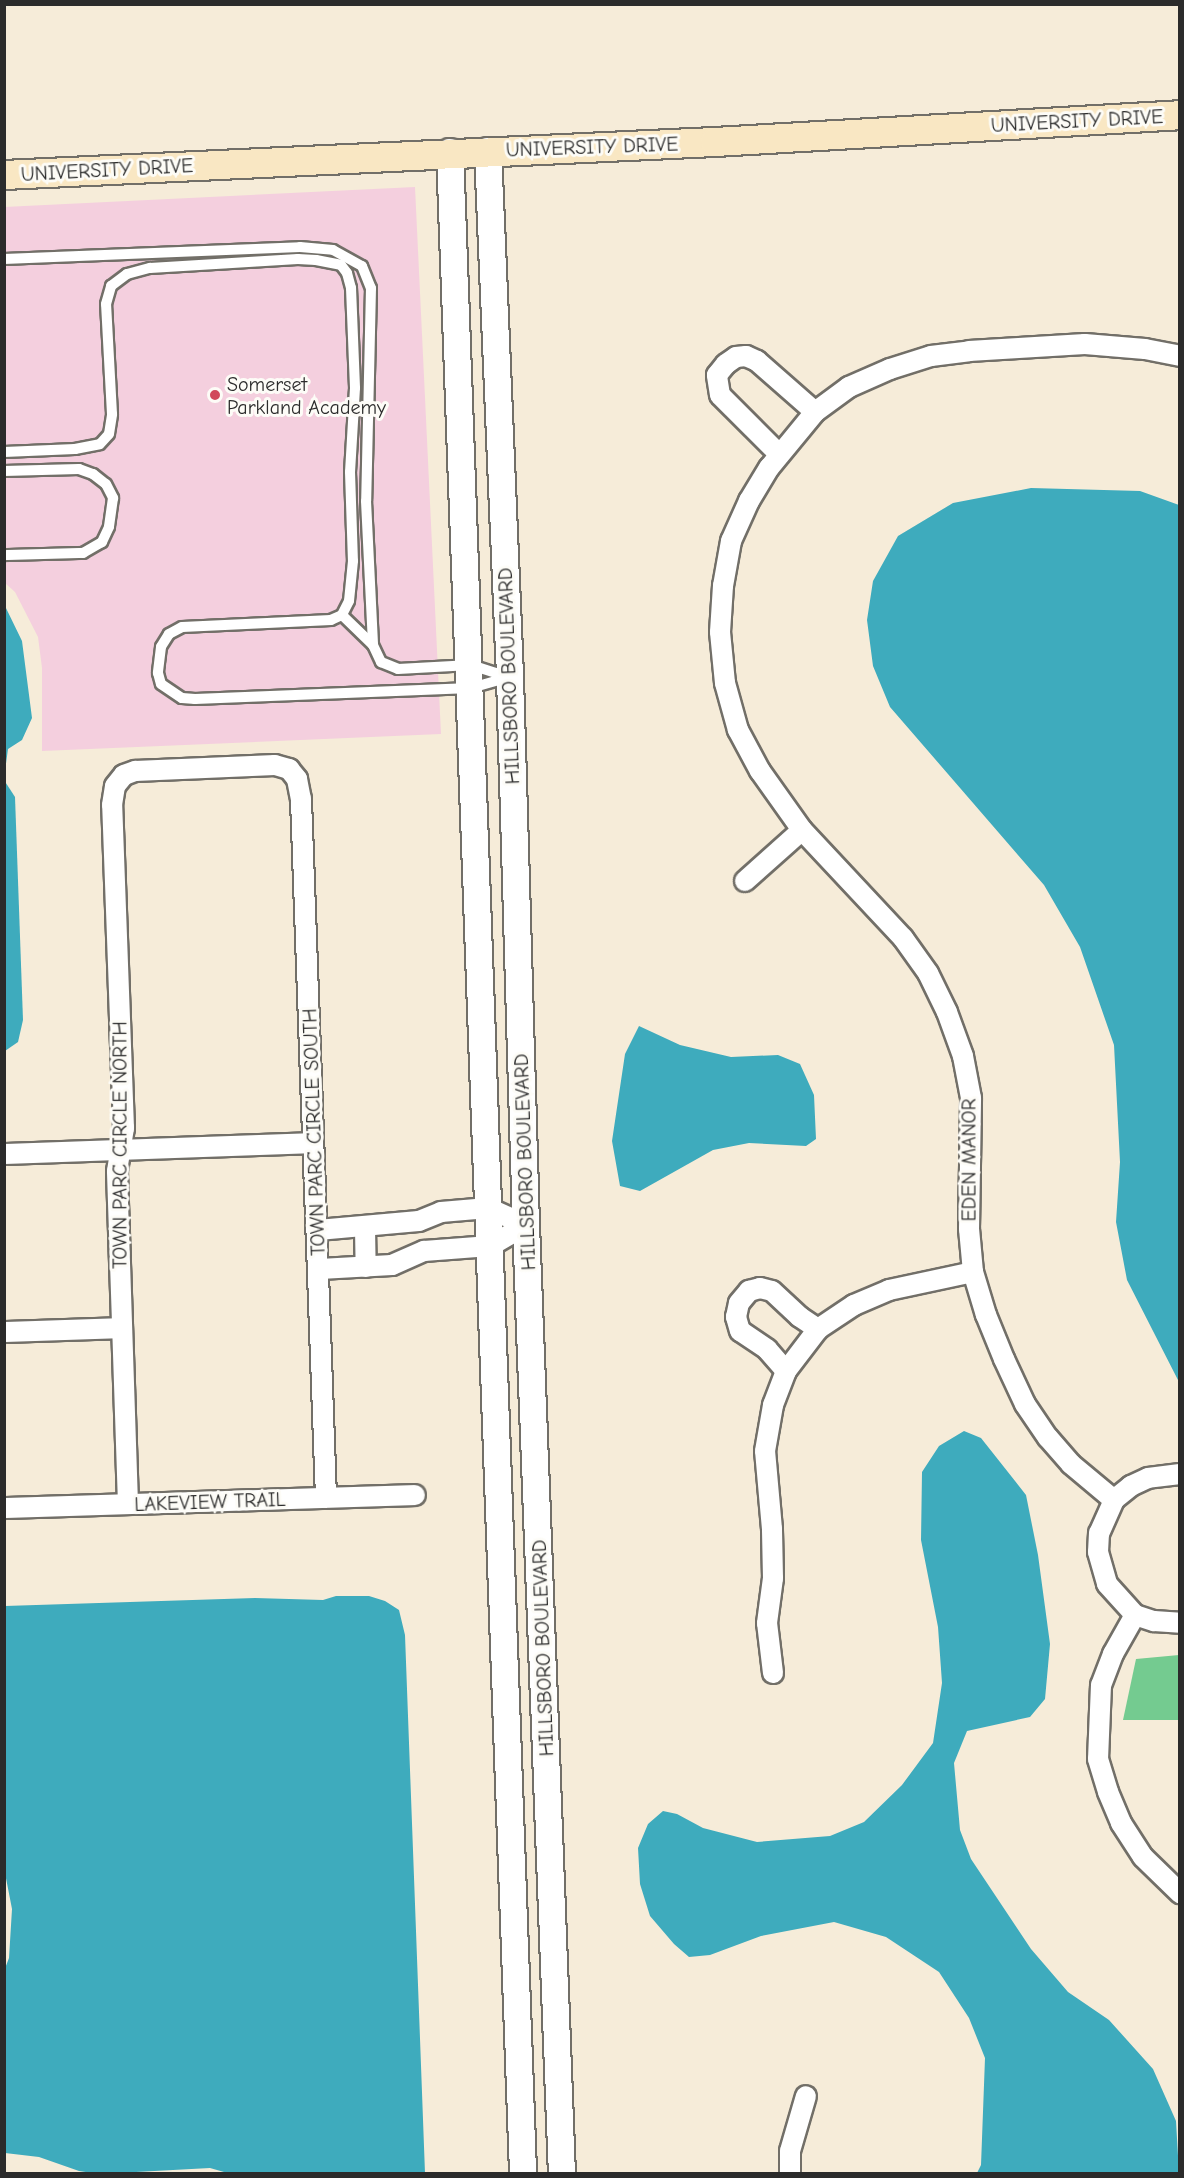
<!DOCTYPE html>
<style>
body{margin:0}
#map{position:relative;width:1184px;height:2178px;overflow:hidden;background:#f6ecd9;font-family:"Comic Neue",sans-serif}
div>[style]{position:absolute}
.built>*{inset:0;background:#f4cfde}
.green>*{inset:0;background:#74cb90}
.water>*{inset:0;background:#3eabbd}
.roads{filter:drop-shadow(2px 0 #726f68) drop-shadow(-2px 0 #726f68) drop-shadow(0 2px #726f68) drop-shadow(0 -2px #726f68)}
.service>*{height:10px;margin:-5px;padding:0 5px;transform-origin:5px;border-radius:5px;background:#fff}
.minor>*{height:20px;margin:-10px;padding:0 10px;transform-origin:10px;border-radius:10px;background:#fff}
.tertiary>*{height:26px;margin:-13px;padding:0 13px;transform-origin:13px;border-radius:13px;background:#fff}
.secondary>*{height:28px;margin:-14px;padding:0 14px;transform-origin:14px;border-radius:14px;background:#f9e7c3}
.dots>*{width:16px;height:16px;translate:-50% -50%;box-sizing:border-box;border:3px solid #fdfcf7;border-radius:50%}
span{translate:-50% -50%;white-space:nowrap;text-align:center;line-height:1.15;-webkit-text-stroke:6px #fdfcf7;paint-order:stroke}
.street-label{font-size:20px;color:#2b2b2b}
.poi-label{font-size:20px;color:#2b2b2b}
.left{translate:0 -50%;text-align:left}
.frame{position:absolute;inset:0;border:6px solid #2b2b2b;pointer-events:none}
</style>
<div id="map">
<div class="built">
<div style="clip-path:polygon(415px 187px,441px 734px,42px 751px,42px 668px,38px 637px,15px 592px,5px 583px,4px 207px)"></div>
</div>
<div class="green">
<div style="clip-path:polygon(1179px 1655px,1179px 1720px,1123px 1720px,1136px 1659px)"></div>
</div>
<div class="water">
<div style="clip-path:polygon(1031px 488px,1140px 491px,1179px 505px,1179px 1382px,1127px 1280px,1116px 1222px,1120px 1162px,1114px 1045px,1080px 947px,1044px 885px,890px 707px,873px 666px,867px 620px,873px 581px,898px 536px,953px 503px)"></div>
<div style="clip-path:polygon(5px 606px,22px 641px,32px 718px,22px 740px,8px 749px,5px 771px)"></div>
<div style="clip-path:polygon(4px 780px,15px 797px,23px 1020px,18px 1042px,5px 1051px)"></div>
<div style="clip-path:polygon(639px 1026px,680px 1045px,731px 1057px,778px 1055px,800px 1064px,814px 1095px,816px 1139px,806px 1146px,749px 1143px,713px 1150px,640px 1191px,620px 1186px,612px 1141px,625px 1054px)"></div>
<div style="clip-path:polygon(964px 1431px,981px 1438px,1026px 1495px,1038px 1555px,1050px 1644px,1045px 1699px,1030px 1717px,967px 1731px,954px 1763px,960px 1830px,971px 1859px,1031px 1949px,1068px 1992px,1109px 2020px,1153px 2069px,1176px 2121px,1179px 2173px,977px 2173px,981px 2165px,985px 2058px,969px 2018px,939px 1972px,886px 1937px,834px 1922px,761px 1936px,710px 1955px,689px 1957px,674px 1944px,650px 1916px,640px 1884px,638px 1848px,648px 1824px,663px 1811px,677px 1814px,703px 1828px,757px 1842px,830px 1836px,864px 1822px,902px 1785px,933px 1743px,942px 1683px,938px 1627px,921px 1540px,922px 1472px,939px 1446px)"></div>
<div style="clip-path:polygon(336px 1596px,369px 1596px,385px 1601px,399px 1610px,405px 1635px,425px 2173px,231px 2174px,210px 2168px,99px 2174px,79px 2171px,39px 2157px,5px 2153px,4px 1971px,9px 1958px,12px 1909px,4px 1868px,5px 1606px,255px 1598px,323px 1600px)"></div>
</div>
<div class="roads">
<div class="service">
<div style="left:4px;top:259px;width:296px;rotate:-2.3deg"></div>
<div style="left:300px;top:247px;width:33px;rotate:5deg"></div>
<div style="left:333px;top:250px;width:33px;rotate:29deg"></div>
<div style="left:362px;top:266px;width:24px;rotate:68deg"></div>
<div style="left:371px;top:288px;width:213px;rotate:91.3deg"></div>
<div style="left:366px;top:501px;width:144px;rotate:87.2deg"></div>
<div style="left:373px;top:645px;width:19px;rotate:65deg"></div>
<div style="left:381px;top:662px;width:18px;rotate:22deg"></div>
<div style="left:398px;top:669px;width:73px;rotate:-3.1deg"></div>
<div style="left:471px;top:665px;width:40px;rotate:18deg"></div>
<div style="left:4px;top:452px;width:71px;rotate:-2.4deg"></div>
<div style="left:75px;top:449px;width:25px;rotate:-11deg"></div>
<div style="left:100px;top:444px;width:13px;rotate:-48deg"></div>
<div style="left:109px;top:434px;width:20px;rotate:-81deg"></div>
<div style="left:112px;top:414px;width:110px;rotate:-93.1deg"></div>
<div style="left:106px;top:304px;width:19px;rotate:-74deg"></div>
<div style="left:111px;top:286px;width:20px;rotate:-37deg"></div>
<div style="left:127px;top:274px;width:24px;rotate:-15deg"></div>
<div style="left:150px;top:268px;width:148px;rotate:-3.5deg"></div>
<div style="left:298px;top:259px;width:18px;rotate:3deg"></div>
<div style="left:316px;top:260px;width:25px;rotate:11deg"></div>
<div style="left:341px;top:265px;width:10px;rotate:53deg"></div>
<div style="left:347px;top:273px;width:16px;rotate:75deg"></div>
<div style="left:351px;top:288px;width:100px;rotate:87.7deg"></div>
<div style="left:355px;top:388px;width:84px;rotate:93.4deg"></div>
<div style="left:350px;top:472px;width:89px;rotate:88.1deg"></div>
<div style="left:353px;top:561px;width:40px;rotate:95.7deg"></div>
<div style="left:349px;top:601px;width:16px;rotate:117deg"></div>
<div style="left:342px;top:615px;width:12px;rotate:156deg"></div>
<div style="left:331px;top:620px;width:149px;rotate:177.3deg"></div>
<div style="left:182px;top:627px;width:15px;rotate:152deg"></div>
<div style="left:169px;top:634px;width:15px;rotate:122deg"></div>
<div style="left:161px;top:647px;width:26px;rotate:97deg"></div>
<div style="left:158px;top:673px;width:11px;rotate:75deg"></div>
<div style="left:161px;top:684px;width:25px;rotate:34deg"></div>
<div style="left:182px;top:698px;width:13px;rotate:4deg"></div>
<div style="left:195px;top:699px;width:276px;rotate:-2.3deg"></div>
<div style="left:471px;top:688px;width:40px;rotate:-16deg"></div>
<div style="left:4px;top:471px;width:75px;rotate:-1.5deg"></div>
<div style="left:79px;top:469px;width:15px;rotate:20deg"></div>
<div style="left:93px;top:474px;width:16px;rotate:38deg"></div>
<div style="left:106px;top:484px;width:16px;rotate:63deg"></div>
<div style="left:113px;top:498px;width:29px;rotate:98deg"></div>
<div style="left:109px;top:527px;width:17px;rotate:115deg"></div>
<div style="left:102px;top:542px;width:22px;rotate:150deg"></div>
<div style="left:83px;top:553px;width:79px;rotate:178.5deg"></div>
<div style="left:342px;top:615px;width:43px;rotate:44.1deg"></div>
</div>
<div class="minor">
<div style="left:779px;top:454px;width:83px;rotate:-135deg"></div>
<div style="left:720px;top:395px;width:20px;rotate:-99deg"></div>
<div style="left:717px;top:375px;width:14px;rotate:-51deg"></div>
<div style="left:726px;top:364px;width:12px;rotate:-35deg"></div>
<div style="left:736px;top:357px;width:10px;rotate:-6deg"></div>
<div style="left:746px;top:356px;width:12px;rotate:24deg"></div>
<div style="left:757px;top:361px;width:77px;rotate:41.3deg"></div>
<div style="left:745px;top:881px;width:76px;rotate:-41.8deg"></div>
<div style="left:4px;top:1154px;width:309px;rotate:-2deg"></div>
<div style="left:365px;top:1228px;width:39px;rotate:89deg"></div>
<div style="left:318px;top:1230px;width:101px;rotate:-5.1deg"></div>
<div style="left:419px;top:1221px;width:24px;rotate:-22deg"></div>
<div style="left:441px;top:1212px;width:47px;rotate:-4.9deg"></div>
<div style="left:488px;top:1208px;width:42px;rotate:24.1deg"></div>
<div style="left:320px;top:1269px;width:72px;rotate:-3.2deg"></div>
<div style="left:392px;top:1265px;width:35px;rotate:-24deg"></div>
<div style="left:424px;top:1251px;width:66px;rotate:-4.3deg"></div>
<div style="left:490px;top:1246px;width:42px;rotate:-30.3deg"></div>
<div style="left:4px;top:1332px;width:118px;rotate:-1.9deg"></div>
<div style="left:786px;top:1371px;width:29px;rotate:-131deg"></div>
<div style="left:767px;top:1349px;width:32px;rotate:-146deg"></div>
<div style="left:740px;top:1331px;width:15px;rotate:-106deg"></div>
<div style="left:736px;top:1317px;width:14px;rotate:-78deg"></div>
<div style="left:739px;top:1303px;width:16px;rotate:-50deg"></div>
<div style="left:749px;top:1291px;width:11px;rotate:-15deg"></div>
<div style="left:760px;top:1288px;width:12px;rotate:14deg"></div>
<div style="left:772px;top:1291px;width:38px;rotate:43deg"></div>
<div style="left:800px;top:1317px;width:22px;rotate:34deg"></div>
<div style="left:1180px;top:1474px;width:32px;rotate:173deg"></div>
<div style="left:1148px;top:1478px;width:19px;rotate:155deg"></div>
<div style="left:1131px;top:1486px;width:22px;rotate:141deg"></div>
<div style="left:1114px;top:1500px;width:36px;rotate:114deg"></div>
<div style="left:1099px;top:1533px;width:19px;rotate:93deg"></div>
<div style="left:1098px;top:1552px;width:33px;rotate:74deg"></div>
<div style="left:1107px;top:1584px;width:42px;rotate:47.9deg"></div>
<div style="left:1135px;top:1615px;width:20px;rotate:18deg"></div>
<div style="left:1154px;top:1621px;width:26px;rotate:4deg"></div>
<div style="left:1114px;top:1500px;width:56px;rotate:-140.1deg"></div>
<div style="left:1071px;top:1464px;width:35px;rotate:-131deg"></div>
<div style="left:1048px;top:1438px;width:41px;rotate:-124.1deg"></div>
<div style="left:1025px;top:1404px;width:50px;rotate:-115deg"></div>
<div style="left:1004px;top:1359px;width:48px;rotate:-112.2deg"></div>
<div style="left:986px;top:1315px;width:45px;rotate:-106.8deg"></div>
<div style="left:973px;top:1272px;width:43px;rotate:-95.3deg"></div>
<div style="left:969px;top:1229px;width:131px;rotate:-89.1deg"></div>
<div style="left:971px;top:1098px;width:43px;rotate:-100.8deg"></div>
<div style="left:963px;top:1056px;width:47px;rotate:-110deg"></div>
<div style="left:947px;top:1012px;width:43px;rotate:-116deg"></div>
<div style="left:928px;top:973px;width:43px;rotate:-125.5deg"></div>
<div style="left:903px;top:938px;width:148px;rotate:-133.1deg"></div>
<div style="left:802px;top:830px;width:72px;rotate:-125.4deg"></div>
<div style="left:760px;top:771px;width:47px;rotate:-118.2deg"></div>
<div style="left:738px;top:730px;width:49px;rotate:-105.5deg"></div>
<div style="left:725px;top:683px;width:51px;rotate:-95.6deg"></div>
<div style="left:720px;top:632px;width:46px;rotate:-86.3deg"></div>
<div style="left:723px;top:586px;width:46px;rotate:-79.9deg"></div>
<div style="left:731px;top:541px;width:44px;rotate:-65.8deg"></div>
<div style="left:749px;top:501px;width:39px;rotate:-59deg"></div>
<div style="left:769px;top:468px;width:72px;rotate:-50.6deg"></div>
<div style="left:815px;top:412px;width:42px;rotate:-36.3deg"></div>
<div style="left:849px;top:387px;width:45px;rotate:-23.7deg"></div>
<div style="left:890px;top:369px;width:43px;rotate:-17.6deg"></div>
<div style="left:931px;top:356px;width:38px;rotate:-7deg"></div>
<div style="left:969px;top:351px;width:116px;rotate:-3.5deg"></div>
<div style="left:1085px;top:344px;width:60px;rotate:4.8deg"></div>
<div style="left:1145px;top:349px;width:36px;rotate:11deg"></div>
<div style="left:128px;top:1504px;width:333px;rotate:-91.9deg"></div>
<div style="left:117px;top:1171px;width:44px;rotate:-80.8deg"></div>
<div style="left:124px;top:1128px;width:323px;rotate:-92.1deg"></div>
<div style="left:112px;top:805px;width:19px;rotate:-81deg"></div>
<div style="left:115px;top:786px;width:14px;rotate:-51deg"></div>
<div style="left:124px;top:775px;width:12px;rotate:-20deg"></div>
<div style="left:135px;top:771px;width:140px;rotate:-2.5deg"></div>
<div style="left:275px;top:765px;width:15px;rotate:16deg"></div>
<div style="left:289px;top:769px;width:13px;rotate:51deg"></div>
<div style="left:297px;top:779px;width:20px;rotate:79deg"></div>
<div style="left:301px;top:799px;width:699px;rotate:87.95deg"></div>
<div style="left:4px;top:1508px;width:411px;rotate:-1.8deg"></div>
<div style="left:1135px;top:1615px;width:45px;rotate:119.4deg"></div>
<div style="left:1113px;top:1654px;width:33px;rotate:111deg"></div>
<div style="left:1101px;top:1685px;width:74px;rotate:92.3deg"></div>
<div style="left:1098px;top:1759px;width:34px;rotate:73deg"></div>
<div style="left:1108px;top:1792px;width:34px;rotate:67deg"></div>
<div style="left:1121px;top:1823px;width:40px;rotate:57.1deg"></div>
<div style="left:1143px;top:1857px;width:52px;rotate:44.2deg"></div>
<div style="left:773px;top:1673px;width:50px;rotate:-96.8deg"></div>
<div style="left:767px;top:1623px;width:45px;rotate:-82.4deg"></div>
<div style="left:773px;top:1578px;width:49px;rotate:-91.2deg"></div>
<div style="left:772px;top:1529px;width:78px;rotate:-95.1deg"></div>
<div style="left:765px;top:1451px;width:47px;rotate:-80.1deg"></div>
<div style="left:773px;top:1405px;width:36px;rotate:-69deg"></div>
<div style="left:786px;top:1371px;width:53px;rotate:-52.7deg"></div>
<div style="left:818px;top:1329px;width:43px;rotate:-33.7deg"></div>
<div style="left:854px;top:1305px;width:38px;rotate:-23deg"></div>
<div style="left:889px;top:1290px;width:86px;rotate:-12.1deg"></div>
<div style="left:790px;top:2174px;width:23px;rotate:-90deg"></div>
<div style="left:790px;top:2151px;width:57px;rotate:-73.8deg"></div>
</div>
<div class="tertiary">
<div style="left:488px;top:151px;width:526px;rotate:87.6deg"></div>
<div style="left:510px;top:677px;width:548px;rotate:88.33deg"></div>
<div style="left:526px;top:1225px;width:950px;rotate:87.83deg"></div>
<div style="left:450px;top:152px;width:2023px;rotate:87.93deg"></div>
</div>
<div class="secondary">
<div style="left:4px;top:175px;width:712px;rotate:-2.66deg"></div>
<div style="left:715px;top:142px;width:466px;rotate:-3.3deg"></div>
</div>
</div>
<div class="dots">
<div style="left:215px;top:395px;background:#d1495b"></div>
</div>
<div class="street-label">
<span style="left:1077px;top:121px;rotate:-3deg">UNIVERSITY DRIVE</span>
<span style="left:592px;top:147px;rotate:-2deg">UNIVERSITY DRIVE</span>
<span style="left:107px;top:170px;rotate:-3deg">UNIVERSITY DRIVE</span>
<span style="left:509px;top:676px;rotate:-92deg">HILLSBORO BOULEVARD</span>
<span style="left:314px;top:1132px;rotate:-92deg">TOWN PARC CIRCLE SOUTH</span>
<span style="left:120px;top:1145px;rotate:-90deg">TOWN PARC CIRCLE NORTH</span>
<span style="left:969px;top:1160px;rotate:-90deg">EDEN MANOR</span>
<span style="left:525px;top:1162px;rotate:-92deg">HILLSBORO BOULEVARD</span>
<span style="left:210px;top:1502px;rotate:-2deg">LAKEVIEW TRAIL</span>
<span style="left:543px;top:1648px;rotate:-92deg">HILLSBORO BOULEVARD</span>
</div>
<div class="poi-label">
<span class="left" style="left:227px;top:396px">Somerset<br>Parkland Academy</span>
</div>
<div class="frame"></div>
</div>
